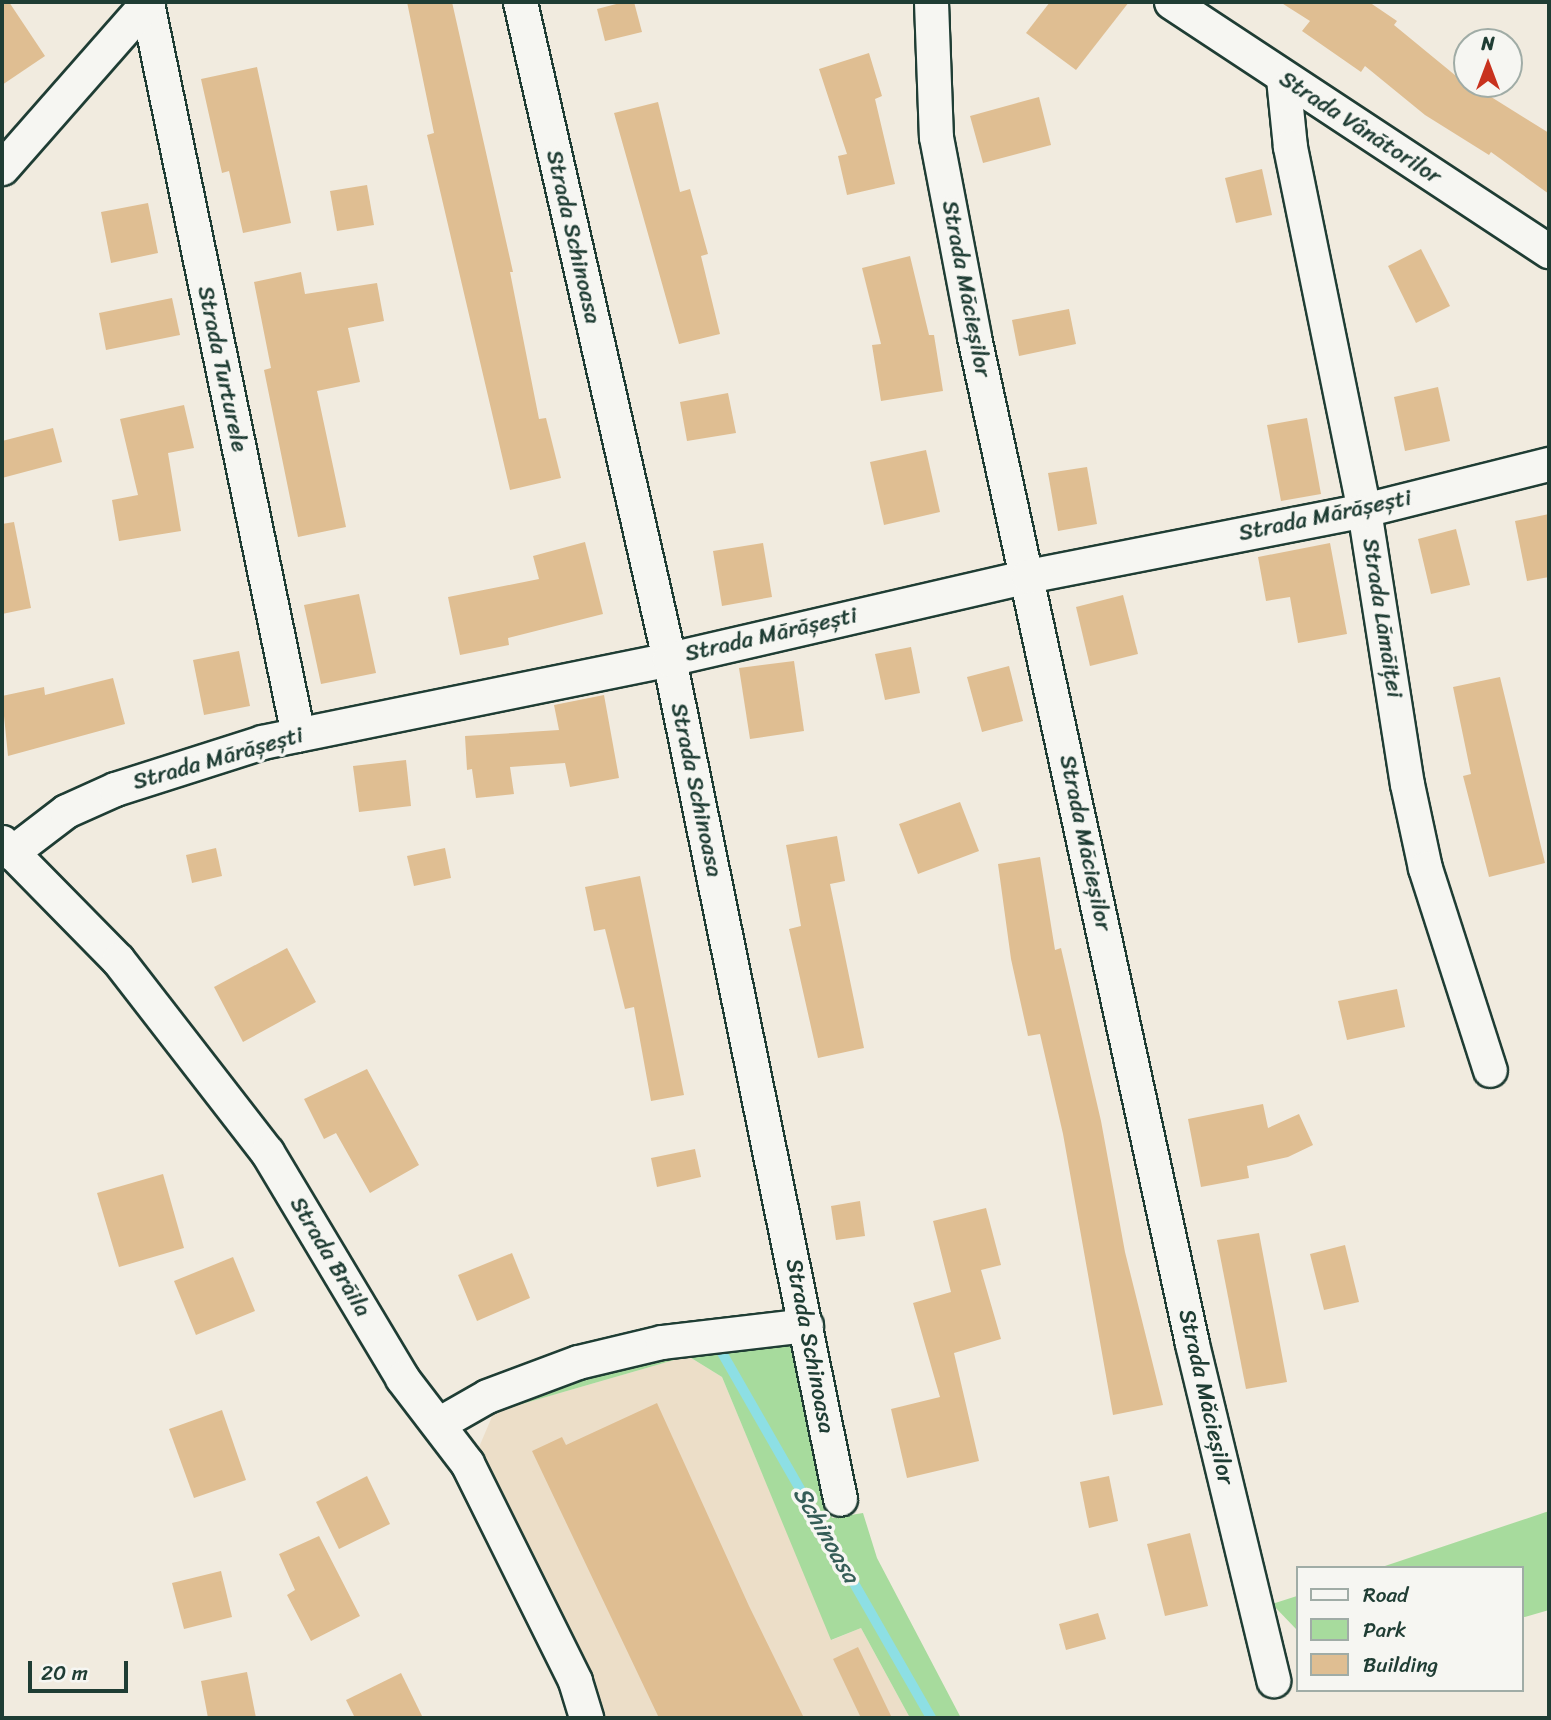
<!DOCTYPE html>
<meta charset="utf-8">
<style>
body{margin:0}
#map{position:relative;width:1551px;height:1720px;overflow:hidden;background:#f1ebdf;font-family:Sriracha,sans-serif}
div>[style]{position:absolute}
.built>*{inset:0;background:#ecdec8}
.green>*{inset:0;background:#a7db9d}
.stream>*{height:10px;margin:-5px;padding:0 5px;transform-origin:5px;border-radius:5px;background:#8ddfe4}
.building>*{inset:0;background:#dfbe92}
.roads{filter:drop-shadow(2px 0 #1f3d34) drop-shadow(-2px 0 #1f3d34) drop-shadow(0 2px #1f3d34) drop-shadow(0 -2px #1f3d34)}
.street>*{height:33px;margin:-16.5px;padding:0 16.5px;transform-origin:16.5px;border-radius:16.5px;background:#f6f6f2}
span{translate:-50% -50%;white-space:nowrap;text-align:center;line-height:1.15;-webkit-text-stroke:7px #f6f6f2;paint-order:stroke}
.street-label{font-size:23px;color:#1f3d34}
.water-label{font-size:24px;color:#355d57;font-style:italic}
.frame{position:absolute;inset:0;border:4px solid #1f3d34;pointer-events:none}
.legend{position:absolute;left:1296px;top:1566px;width:228px;height:126px;box-sizing:border-box;background:#f6f6f2;border:2px solid #a0aca6;margin:0;padding:9px 12px;list-style:none;font-size:21px;color:#1f3d34}
.legend li{display:flex;align-items:center;gap:14px;height:35px}
.legend b{width:35px;border:2px solid #a0aca6}
.north{position:absolute;left:1453px;top:28px;width:70px;height:70px;box-sizing:border-box;background:#f6f6f2;border:2px solid #a0aca6;border-radius:50%;rotate:0deg;font-size:19px;font-weight:700;line-height:28px;text-align:center;color:#1f3d34}
.north::after{content:'';display:block;margin:auto;width:24px;height:32px;background:#c8321e;clip-path:polygon(50% 0,100% 100%,50% 72%,0 100%)}
.scale{position:absolute;left:28px;top:1661px;width:100px;height:32px;box-sizing:border-box;border:4px solid #1f3d34;border-top:0;padding-left:9px;font-size:21px;line-height:24px;white-space:nowrap;color:#1f3d34;-webkit-text-stroke:5px #f6f6f2;paint-order:stroke}
</style>
<div id="map">
<div class="built">
<div style="clip-path:polygon(688px 1356px,722px 1377px,832px 1640px,861px 1628px,910px 1718px,606px 1718px,479px 1447px,494px 1412px)"></div>
</div>
<div class="green">
<div style="clip-path:polygon(756px 1340px,794px 1347px,832px 1518px,863px 1513px,877px 1558px,961px 1718px,910px 1718px,861px 1628px,831px 1640px,722px 1377px,688px 1356px,494px 1412px,540px 1386px,647px 1352px)"></div>
<div style="clip-path:polygon(1549px 1511px,1549px 1610px,1521px 1618px,1521px 1568px,1379px 1568px)"></div>
<div style="clip-path:polygon(1297px 1596px,1297px 1630px,1272px 1604px)"></div>
</div>
<div class="stream">
<div style="left:721px;top:1351px;width:423px;rotate:60.2deg"></div>
</div>
<div class="building">
<div style="clip-path:polygon(2px 2px,9px 2px,45px 56px,2px 85px)"></div>
<div style="clip-path:polygon(407px 2px,452px 2px,513px 272px,510px 272px,539px 419px,546px 418px,561px 478px,510px 490px,427px 135px,434px 133px)"></div>
<div style="clip-path:polygon(624px 2px,634px 2px,642px 32px,605px 41px,597px 9px)"></div>
<div style="clip-path:polygon(1050px 2px,1129px 2px,1076px 70px,1026px 33px)"></div>
<div style="clip-path:polygon(1280px 2px,1369px 2px,1397px 21px,1394px 25px,1478px 94px,1480px 90px,1549px 133px,1549px 194px,1491px 152px,1489px 155px,1425px 115px,1365px 66px,1361px 72px,1302px 31px,1310px 21px)"></div>
<div style="clip-path:polygon(869px 53px,882px 96px,875px 99px,895px 184px,847px 195px,838px 156px,847px 154px,819px 69px)"></div>
<div style="clip-path:polygon(257px 67px,291px 223px,243px 233px,229px 171px,222px 173px,201px 79px)"></div>
<div style="clip-path:polygon(1039px 97px,1051px 145px,983px 163px,970px 116px)"></div>
<div style="clip-path:polygon(658px 102px,680px 192px,690px 189px,708px 254px,701px 256px,720px 334px,679px 344px,614px 113px)"></div>
<div style="clip-path:polygon(1262px 169px,1272px 215px,1236px 223px,1225px 178px)"></div>
<div style="clip-path:polygon(367px 185px,374px 225px,337px 231px,330px 191px)"></div>
<div style="clip-path:polygon(148px 203px,158px 253px,111px 263px,101px 212px)"></div>
<div style="clip-path:polygon(1421px 249px,1450px 306px,1416px 323px,1388px 266px)"></div>
<div style="clip-path:polygon(910px 256px,929px 335px,934px 335px,943px 391px,881px 401px,872px 345px,881px 344px,862px 268px)"></div>
<div style="clip-path:polygon(301px 272px,305px 294px,377px 283px,384px 321px,348px 328px,360px 382px,317px 391px,346px 527px,298px 537px,264px 370px,271px 368px,254px 282px)"></div>
<div style="clip-path:polygon(172px 298px,180px 335px,106px 350px,99px 313px)"></div>
<div style="clip-path:polygon(1069px 309px,1076px 344px,1019px 356px,1012px 320px)"></div>
<div style="clip-path:polygon(1438px 387px,1450px 441px,1405px 451px,1394px 397px)"></div>
<div style="clip-path:polygon(728px 393px,736px 433px,687px 441px,680px 402px)"></div>
<div style="clip-path:polygon(184px 405px,194px 448px,168px 453px,181px 531px,119px 541px,112px 500px,138px 495px,120px 419px)"></div>
<div style="clip-path:polygon(1307px 418px,1321px 494px,1281px 501px,1267px 425px)"></div>
<div style="clip-path:polygon(53px 428px,62px 462px,2px 478px,2px 441px)"></div>
<div style="clip-path:polygon(926px 450px,940px 512px,884px 525px,870px 462px)"></div>
<div style="clip-path:polygon(1087px 467px,1097px 524px,1058px 531px,1048px 473px)"></div>
<div style="clip-path:polygon(1549px 514px,1549px 577px,1527px 581px,1515px 521px)"></div>
<div style="clip-path:polygon(14px 522px,31px 608px,2px 614px,2px 524px)"></div>
<div style="clip-path:polygon(1456px 529px,1470px 585px,1431px 594px,1418px 539px)"></div>
<div style="clip-path:polygon(585px 542px,603px 614px,508px 638px,509px 645px,460px 655px,448px 597px,539px 579px,533px 556px)"></div>
<div style="clip-path:polygon(763px 543px,772px 597px,722px 606px,713px 551px)"></div>
<div style="clip-path:polygon(1330px 543px,1347px 634px,1298px 643px,1290px 597px,1266px 601px,1258px 557px)"></div>
<div style="clip-path:polygon(359px 594px,376px 673px,321px 684px,304px 605px)"></div>
<div style="clip-path:polygon(1123px 595px,1138px 654px,1090px 666px,1076px 607px)"></div>
<div style="clip-path:polygon(911px 647px,920px 693px,885px 700px,875px 654px)"></div>
<div style="clip-path:polygon(239px 651px,250px 706px,204px 715px,193px 660px)"></div>
<div style="clip-path:polygon(794px 661px,804px 731px,750px 739px,739px 668px)"></div>
<div style="clip-path:polygon(1009px 666px,1023px 721px,982px 732px,967px 677px)"></div>
<div style="clip-path:polygon(1500px 677px,1545px 863px,1489px 877px,1463px 776px,1471px 774px,1453px 687px)"></div>
<div style="clip-path:polygon(113px 678px,125px 724px,8px 756px,2px 696px,44px 687px,45px 695px)"></div>
<div style="clip-path:polygon(604px 695px,619px 778px,570px 787px,565px 763px,510px 767px,514px 794px,476px 798px,472px 769px,467px 770px,465px 736px,559px 730px,554px 705px)"></div>
<div style="clip-path:polygon(406px 760px,411px 806px,359px 812px,353px 766px)"></div>
<div style="clip-path:polygon(960px 802px,979px 851px,918px 874px,899px 824px)"></div>
<div style="clip-path:polygon(837px 836px,845px 881px,830px 884px,864px 1048px,818px 1058px,789px 929px,801px 926px,786px 845px)"></div>
<div style="clip-path:polygon(216px 848px,222px 876px,192px 883px,186px 855px)"></div>
<div style="clip-path:polygon(445px 848px,451px 878px,414px 886px,407px 856px)"></div>
<div style="clip-path:polygon(1040px 857px,1055px 950px,1061px 948px,1101px 1121px,1125px 1252px,1163px 1405px,1113px 1415px,1063px 1134px,1040px 1034px,1028px 1036px,1011px 959px,998px 864px)"></div>
<div style="clip-path:polygon(640px 876px,684px 1095px,651px 1101px,634px 1007px,625px 1009px,605px 929px,594px 931px,585px 887px)"></div>
<div style="clip-path:polygon(287px 948px,316px 1002px,243px 1042px,214px 987px)"></div>
<div style="clip-path:polygon(1397px 989px,1405px 1027px,1347px 1040px,1338px 1001px)"></div>
<div style="clip-path:polygon(367px 1069px,419px 1165px,370px 1193px,336px 1133px,324px 1139px,304px 1099px)"></div>
<div style="clip-path:polygon(1263px 1104px,1268px 1128px,1299px 1114px,1313px 1145px,1288px 1157px,1247px 1166px,1249px 1178px,1201px 1187px,1188px 1119px)"></div>
<div style="clip-path:polygon(695px 1149px,701px 1177px,657px 1187px,651px 1158px)"></div>
<div style="clip-path:polygon(163px 1174px,184px 1248px,119px 1267px,97px 1193px)"></div>
<div style="clip-path:polygon(860px 1201px,865px 1236px,836px 1240px,831px 1206px)"></div>
<div style="clip-path:polygon(986px 1208px,1001px 1265px,981px 1270px,1001px 1339px,954px 1353px,979px 1461px,907px 1478px,891px 1409px,940px 1397px,913px 1303px,951px 1292px,933px 1221px)"></div>
<div style="clip-path:polygon(1259px 1233px,1287px 1382px,1246px 1389px,1217px 1240px)"></div>
<div style="clip-path:polygon(1345px 1245px,1359px 1302px,1324px 1310px,1310px 1254px)"></div>
<div style="clip-path:polygon(512px 1253px,530px 1298px,477px 1321px,458px 1275px)"></div>
<div style="clip-path:polygon(233px 1257px,255px 1311px,196px 1335px,174px 1281px)"></div>
<div style="clip-path:polygon(657px 1403px,749px 1606px,804px 1718px,659px 1718px,532px 1451px,562px 1437px,566px 1445px)"></div>
<div style="clip-path:polygon(222px 1410px,246px 1480px,194px 1498px,169px 1429px)"></div>
<div style="clip-path:polygon(367px 1476px,390px 1524px,339px 1549px,316px 1502px)"></div>
<div style="clip-path:polygon(1109px 1476px,1118px 1521px,1089px 1528px,1080px 1482px)"></div>
<div style="clip-path:polygon(1190px 1533px,1208px 1606px,1165px 1616px,1147px 1544px)"></div>
<div style="clip-path:polygon(319px 1536px,360px 1616px,311px 1641px,287px 1595px,295px 1590px,279px 1554px)"></div>
<div style="clip-path:polygon(221px 1571px,232px 1617px,184px 1629px,172px 1583px)"></div>
<div style="clip-path:polygon(1098px 1613px,1106px 1639px,1066px 1650px,1059px 1624px)"></div>
<div style="clip-path:polygon(858px 1647px,892px 1718px,861px 1718px,833px 1659px)"></div>
<div style="clip-path:polygon(247px 1672px,256px 1718px,208px 1718px,201px 1681px)"></div>
<div style="clip-path:polygon(401px 1673px,423px 1718px,355px 1718px,346px 1700px)"></div>
</div>
<div class="roads">
<div class="street">
<div style="left:520px;top:2px;width:674px;rotate:77.22deg"></div>
<div style="left:669px;top:659px;width:857px;rotate:78.49deg"></div>
<div style="left:931px;top:2px;width:135px;rotate:87.9deg"></div>
<div style="left:936px;top:137px;width:204px;rotate:79.2deg"></div>
<div style="left:974px;top:337px;width:1030px;rotate:77.78deg"></div>
<div style="left:1192px;top:1344px;width:346px;rotate:76.4deg"></div>
<div style="left:1171px;top:2px;width:453px;rotate:33.4deg"></div>
<div style="left:147px;top:3px;width:747px;rotate:78.34deg"></div>
<div style="left:1283px;top:78px;width:69px;rotate:84.2deg"></div>
<div style="left:1290px;top:147px;width:370px;rotate:78.5deg"></div>
<div style="left:1364px;top:510px;width:277px;rotate:81.1deg"></div>
<div style="left:1407px;top:784px;width:86px;rotate:77.9deg"></div>
<div style="left:1425px;top:868px;width:212px;rotate:72.2deg"></div>
<div style="left:2px;top:168px;width:221px;rotate:-48.7deg"></div>
<div style="left:2px;top:842px;width:165px;rotate:45.5deg"></div>
<div style="left:118px;top:960px;width:243px;rotate:52.2deg"></div>
<div style="left:267px;top:1152px;width:263px;rotate:59.1deg"></div>
<div style="left:402px;top:1378px;width:107px;rotate:52.6deg"></div>
<div style="left:467px;top:1463px;width:243px;rotate:63.6deg"></div>
<div style="left:575px;top:1681px;width:39px;rotate:73deg"></div>
<div style="left:11px;top:853px;width:69px;rotate:-37.4deg"></div>
<div style="left:66px;top:811px;width:54px;rotate:-24.2deg"></div>
<div style="left:115px;top:789px;width:154px;rotate:-17.7deg"></div>
<div style="left:262px;top:742px;width:415px;rotate:-11.5deg"></div>
<div style="left:669px;top:659px;width:368px;rotate:-13deg"></div>
<div style="left:1028px;top:576px;width:342px;rotate:-11.1deg"></div>
<div style="left:1364px;top:510px;width:191px;rotate:-14deg"></div>
<div style="left:438px;top:1424px;width:56px;rotate:-29.7deg"></div>
<div style="left:487px;top:1396px;width:97px;rotate:-20.5deg"></div>
<div style="left:578px;top:1362px;width:86px;rotate:-13.4deg"></div>
<div style="left:662px;top:1342px;width:145px;rotate:-6.7deg"></div>
</div>
</div>
<div class="street-label">
<span style="left:1360px;top:128px;rotate:33deg">Strada Vânătorilor</span>
<span style="left:573px;top:237px;rotate:77deg">Strada Schinoasa</span>
<span style="left:966px;top:289px;rotate:79deg">Strada Măcieșilor</span>
<span style="left:222px;top:369px;rotate:78deg">Strada Turturele</span>
<span style="left:1325px;top:516px;rotate:-12deg">Strada Mărășești</span>
<span style="left:1382px;top:618px;rotate:81deg">Strada Lămăiței</span>
<span style="left:771px;top:635px;rotate:-13deg">Strada Mărășești</span>
<span style="left:218px;top:759px;rotate:-16deg">Strada Mărășești</span>
<span style="left:696px;top:790px;rotate:78deg">Strada Schinoasa</span>
<span style="left:1085px;top:843px;rotate:78deg">Strada Măcieșilor</span>
<span style="left:330px;top:1257px;rotate:59deg">Strada Brăila</span>
<span style="left:810px;top:1346px;rotate:79deg">Strada Schinoasa</span>
<span style="left:1206px;top:1397px;rotate:77deg">Strada Măcieșilor</span>
</div>
<div class="water-label">
<span style="left:826px;top:1535px;rotate:60deg">Schinoasa</span>
</div>
<div class="frame"></div>
<ul class="legend">
<li><b style="height:9px;background:#f6f6f2"></b>Road</li>
<li><b style="height:19px;background:#a7db9d"></b>Park</li>
<li><b style="height:19px;background:#dfbe92"></b>Building</li>
</ul>
<div class="north">N</div>
<div class="scale">20 m</div>
</div>
